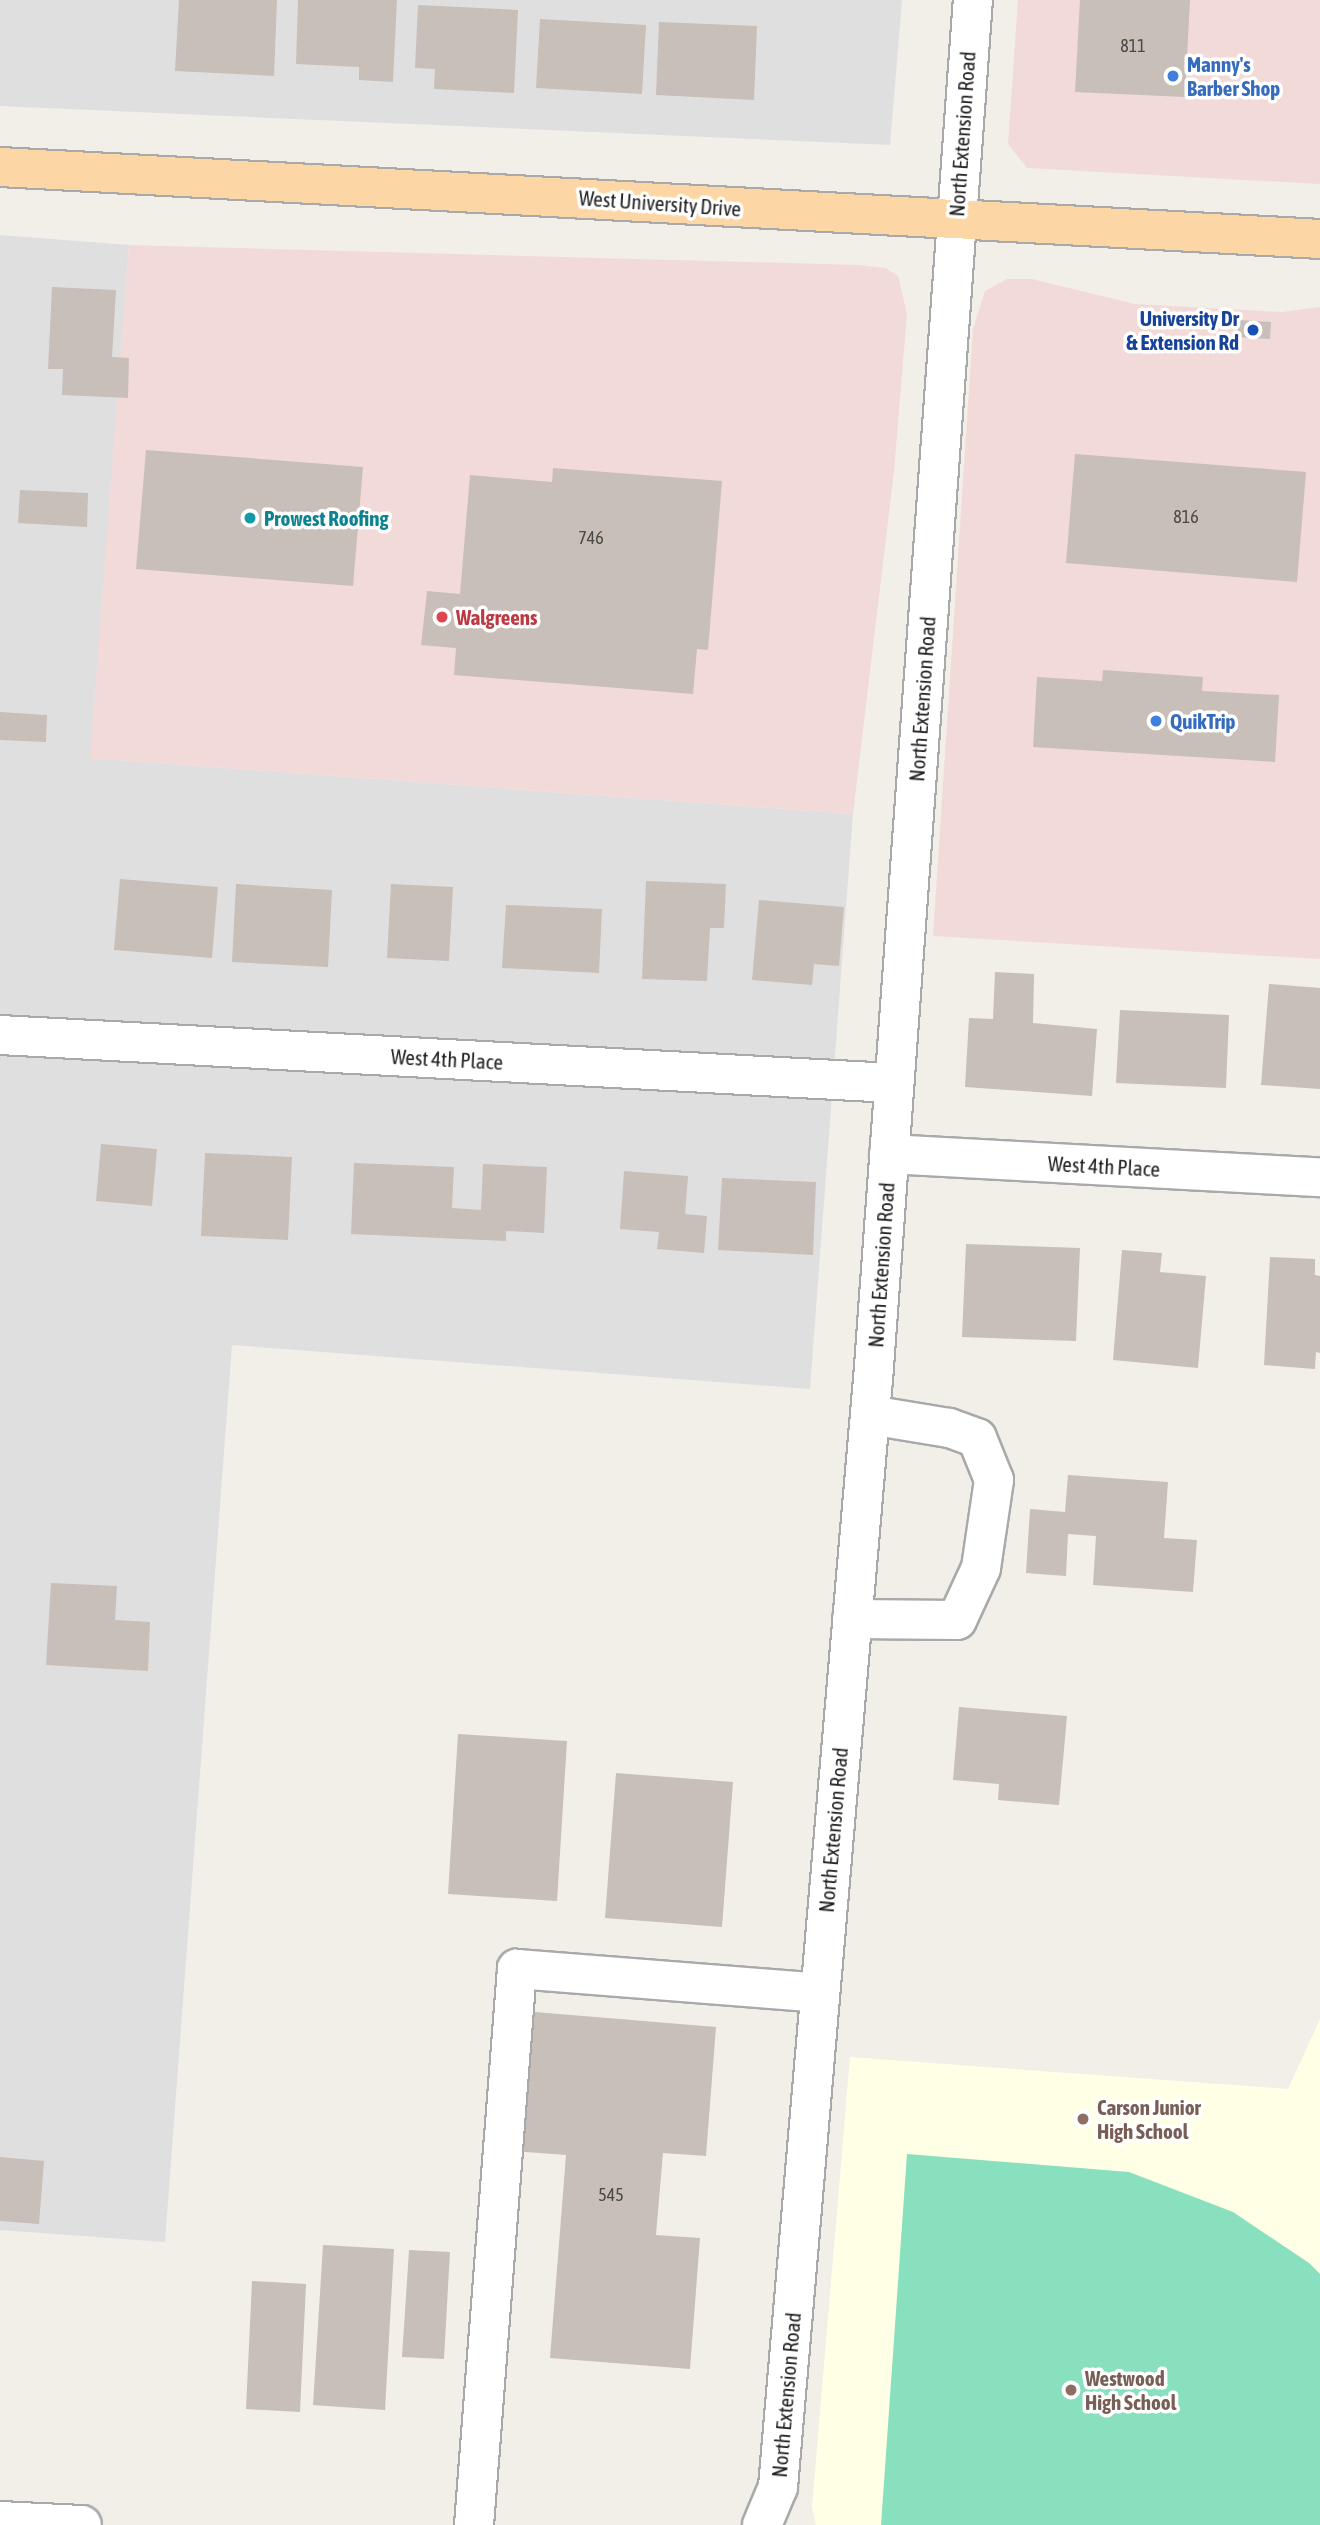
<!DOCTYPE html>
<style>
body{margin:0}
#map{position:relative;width:1320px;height:2525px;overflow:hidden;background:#f2efe9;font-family:"Asap Condensed",sans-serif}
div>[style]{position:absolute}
.residential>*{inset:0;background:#e0dfdf}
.commercial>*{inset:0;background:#f2dad9}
.education>*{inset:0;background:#ffffe5}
.pitch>*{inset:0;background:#88e0be}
.building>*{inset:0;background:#c7bfb8}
.roads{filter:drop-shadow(2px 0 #a9a9a9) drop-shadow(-2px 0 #a9a9a9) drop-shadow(0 2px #a9a9a9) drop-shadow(0 -2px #a9a9a9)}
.minor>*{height:38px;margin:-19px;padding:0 19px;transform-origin:19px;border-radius:19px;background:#fff}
.major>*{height:38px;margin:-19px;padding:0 19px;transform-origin:19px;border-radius:19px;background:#fcd6a4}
.dots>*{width:19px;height:19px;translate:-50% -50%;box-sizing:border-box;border:4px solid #fff;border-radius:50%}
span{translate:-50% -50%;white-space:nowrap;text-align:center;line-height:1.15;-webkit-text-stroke:7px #fff;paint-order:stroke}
.number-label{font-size:18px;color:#4b4948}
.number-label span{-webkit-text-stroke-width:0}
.shop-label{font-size:21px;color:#366cbe;font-weight:700}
.left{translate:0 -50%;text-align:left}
.street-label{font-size:21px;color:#222}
.transit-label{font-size:21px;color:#164399;font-weight:700}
.right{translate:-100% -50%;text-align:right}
.culture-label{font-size:21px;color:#0d838f;font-weight:700}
.health-label{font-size:21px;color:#be3a42;font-weight:700}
.education-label{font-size:21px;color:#785e54;font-weight:700}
</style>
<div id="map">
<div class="residential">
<div style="clip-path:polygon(0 0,902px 0,890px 145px,0 106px)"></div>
<div style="clip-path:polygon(0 235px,129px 245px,91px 758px,853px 814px,810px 1389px,232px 1345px,165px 2242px,0 2230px)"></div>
</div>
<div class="commercial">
<div style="clip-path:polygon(1018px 0,1320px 0,1320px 184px,1027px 168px,1008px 144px)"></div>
<div style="clip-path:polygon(129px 245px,859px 265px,885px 268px,898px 276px,907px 314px,894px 471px,853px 814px,90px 758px)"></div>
<div style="clip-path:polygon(1007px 279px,1032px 279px,1135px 304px,1282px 312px,1320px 307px,1320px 959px,933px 936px,973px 329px,985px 291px)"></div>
</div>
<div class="education">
<div style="clip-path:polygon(1320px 2019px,1320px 2525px,816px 2525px,812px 2507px,850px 2057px,1288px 2089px)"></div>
</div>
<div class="pitch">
<div style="clip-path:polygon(907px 2154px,1129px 2172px,1233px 2212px,1309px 2263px,1320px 2274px,1320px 2525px,881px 2525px)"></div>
</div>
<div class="building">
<div style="clip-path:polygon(179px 0,277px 0,274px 76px,175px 71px)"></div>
<div style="clip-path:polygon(298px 0,397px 0,393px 82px,359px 80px,359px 67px,296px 64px)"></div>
<div style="clip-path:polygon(1080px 0,1190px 0,1185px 97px,1075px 92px)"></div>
<div style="clip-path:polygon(418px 5px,518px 10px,514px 93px,434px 89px,435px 69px,415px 68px)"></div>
<div style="clip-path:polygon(540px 19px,646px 25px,642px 94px,536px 88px)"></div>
<div style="clip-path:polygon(659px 22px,757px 26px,754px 100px,656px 95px)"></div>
<div style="clip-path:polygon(52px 287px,116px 290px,112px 357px,129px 358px,128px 398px,62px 395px,63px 369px,48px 369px)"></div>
<div style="clip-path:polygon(1238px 320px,1271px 322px,1270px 339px,1238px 337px)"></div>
<div style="clip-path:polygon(146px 450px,363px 467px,353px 586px,136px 569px)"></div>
<div style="clip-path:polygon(1075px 454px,1306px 472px,1297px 582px,1066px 563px)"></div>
<div style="clip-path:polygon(553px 468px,722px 481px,708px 650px,697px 649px,693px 694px,454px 675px,456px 648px,421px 645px,427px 591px,460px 594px,470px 475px,552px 482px)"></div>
<div style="clip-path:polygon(20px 490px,88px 493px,87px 527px,18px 523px)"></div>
<div style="clip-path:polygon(1103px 670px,1203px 677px,1202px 691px,1279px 695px,1275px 762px,1033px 747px,1037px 677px,1102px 681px)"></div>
<div style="clip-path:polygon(0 712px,47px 715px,46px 742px,0 740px)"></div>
<div style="clip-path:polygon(120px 879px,218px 887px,212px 958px,114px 950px)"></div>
<div style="clip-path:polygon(646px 881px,726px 884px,724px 928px,710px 928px,707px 981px,642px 979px)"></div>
<div style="clip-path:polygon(236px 884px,332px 890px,328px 967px,232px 962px)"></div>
<div style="clip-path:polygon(391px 884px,453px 887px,449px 961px,387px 958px)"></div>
<div style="clip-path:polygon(759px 900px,844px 907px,839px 966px,814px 964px,812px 985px,752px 980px)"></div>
<div style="clip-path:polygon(506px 905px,602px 909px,599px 973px,502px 968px)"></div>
<div style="clip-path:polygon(995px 972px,1034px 974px,1033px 1023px,1097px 1029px,1092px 1096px,965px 1087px,969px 1018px,993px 1019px)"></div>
<div style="clip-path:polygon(1269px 984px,1320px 988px,1320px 1089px,1261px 1085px)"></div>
<div style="clip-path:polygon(1120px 1010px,1229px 1015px,1226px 1088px,1116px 1083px)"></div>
<div style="clip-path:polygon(101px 1144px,157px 1149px,152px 1206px,96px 1201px)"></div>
<div style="clip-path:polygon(205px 1153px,292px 1157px,288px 1240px,201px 1236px)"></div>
<div style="clip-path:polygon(354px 1163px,454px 1167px,452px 1208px,481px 1210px,483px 1164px,547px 1167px,544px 1233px,506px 1231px,506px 1241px,351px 1234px)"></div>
<div style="clip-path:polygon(624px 1171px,688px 1176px,685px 1214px,707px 1216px,704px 1253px,657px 1249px,659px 1232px,620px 1229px)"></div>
<div style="clip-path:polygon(722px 1178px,816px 1182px,813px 1255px,718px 1250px)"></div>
<div style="clip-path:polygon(966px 1244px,1080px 1248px,1076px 1341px,962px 1337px)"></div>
<div style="clip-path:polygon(1122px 1250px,1162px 1253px,1160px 1272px,1206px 1276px,1198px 1368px,1113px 1360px)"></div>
<div style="clip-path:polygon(1270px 1257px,1315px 1259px,1315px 1275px,1320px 1276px,1320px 1353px,1316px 1352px,1315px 1369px,1264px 1365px)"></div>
<div style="clip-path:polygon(1068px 1475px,1168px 1482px,1164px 1538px,1197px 1540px,1193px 1592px,1093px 1585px,1096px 1536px,1068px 1534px,1066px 1576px,1026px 1573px,1030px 1509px,1065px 1512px)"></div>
<div style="clip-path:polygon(51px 1583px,117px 1586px,115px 1620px,150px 1622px,148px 1671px,46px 1665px)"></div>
<div style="clip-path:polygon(959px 1707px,1067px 1716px,1059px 1805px,998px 1800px,999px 1784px,953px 1780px)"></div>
<div style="clip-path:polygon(458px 1734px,567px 1741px,557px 1901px,448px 1894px)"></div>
<div style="clip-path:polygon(616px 1773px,733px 1782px,722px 1927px,605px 1918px)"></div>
<div style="clip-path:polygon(523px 2011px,716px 2027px,706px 2156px,663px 2153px,656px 2235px,700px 2238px,690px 2369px,550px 2358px,566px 2155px,512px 2151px)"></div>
<div style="clip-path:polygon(0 2157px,44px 2161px,39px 2224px,0 2221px)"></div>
<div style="clip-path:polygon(323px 2245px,394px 2249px,385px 2410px,313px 2405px)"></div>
<div style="clip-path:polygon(409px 2250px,450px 2252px,444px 2359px,402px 2357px)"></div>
<div style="clip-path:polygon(252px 2281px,306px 2284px,300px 2412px,246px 2409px)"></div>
</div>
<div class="roads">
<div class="minor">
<div style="left:0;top:1035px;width:894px;rotate:3.08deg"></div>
<div style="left:889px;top:1154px;width:432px;rotate:3.1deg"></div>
<div style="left:852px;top:1619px;width:105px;rotate:0.5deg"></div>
<div style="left:957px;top:1620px;width:57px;rotate:-65.2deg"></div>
<div style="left:981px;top:1568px;width:89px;rotate:-81.6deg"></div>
<div style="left:994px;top:1480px;width:45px;rotate:-112deg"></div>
<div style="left:977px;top:1438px;width:30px;rotate:-160deg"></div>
<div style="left:949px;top:1428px;width:80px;rotate:-170.7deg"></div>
<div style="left:0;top:2521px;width:82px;rotate:2.8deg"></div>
<div style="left:474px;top:2525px;width:558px;rotate:-85.58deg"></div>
<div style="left:517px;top:1969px;width:303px;rotate:4.5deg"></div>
<div style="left:762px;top:2525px;width:41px;rotate:-67.2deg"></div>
<div style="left:778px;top:2487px;width:1111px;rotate:-85.1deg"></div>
<div style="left:873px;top:1380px;width:1384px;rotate:-85.86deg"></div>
</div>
<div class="major">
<div style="left:0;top:167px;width:1322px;rotate:3.12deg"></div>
</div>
</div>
<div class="dots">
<div style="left:1173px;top:76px;background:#3f7fe0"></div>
<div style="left:1253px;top:330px;background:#1a4fb4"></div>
<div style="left:250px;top:518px;background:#0f9aa8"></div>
<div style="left:442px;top:617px;background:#e0444e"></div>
<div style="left:1156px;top:721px;background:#3f7fe0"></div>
<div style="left:1083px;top:2119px;background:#8d6e63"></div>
<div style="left:1071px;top:2390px;background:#8d6e63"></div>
</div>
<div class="number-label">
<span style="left:1133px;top:46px">811</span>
<span style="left:1186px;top:517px">816</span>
<span style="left:591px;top:538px">746</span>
<span style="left:611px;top:2195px">545</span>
</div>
<div class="shop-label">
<span class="left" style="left:1187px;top:76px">Manny's<br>Barber Shop</span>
<span class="left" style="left:1170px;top:721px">QuikTrip</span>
</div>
<div class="street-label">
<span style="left:962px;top:134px;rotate:-86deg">North Extension Road</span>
<span style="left:660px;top:203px;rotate:4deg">West University Drive</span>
<span style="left:922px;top:699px;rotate:-86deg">North Extension Road</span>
<span style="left:447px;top:1059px;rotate:3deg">West 4th Place</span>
<span style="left:1104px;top:1166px;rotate:3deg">West 4th Place</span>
<span style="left:881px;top:1265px;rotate:-86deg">North Extension Road</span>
<span style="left:833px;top:1830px;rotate:-85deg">North Extension Road</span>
<span style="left:786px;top:2395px;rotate:-85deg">North Extension Road</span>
</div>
<div class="transit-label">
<span class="right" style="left:1239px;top:330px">University Dr<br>&amp; Extension Rd</span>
</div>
<div class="culture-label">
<span class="left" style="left:264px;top:518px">Prowest Roofing</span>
</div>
<div class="health-label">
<span class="left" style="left:456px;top:617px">Walgreens</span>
</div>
<div class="education-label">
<span class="left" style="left:1097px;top:2119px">Carson Junior<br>High School</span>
<span class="left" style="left:1085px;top:2390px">Westwood<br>High School</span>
</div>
</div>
